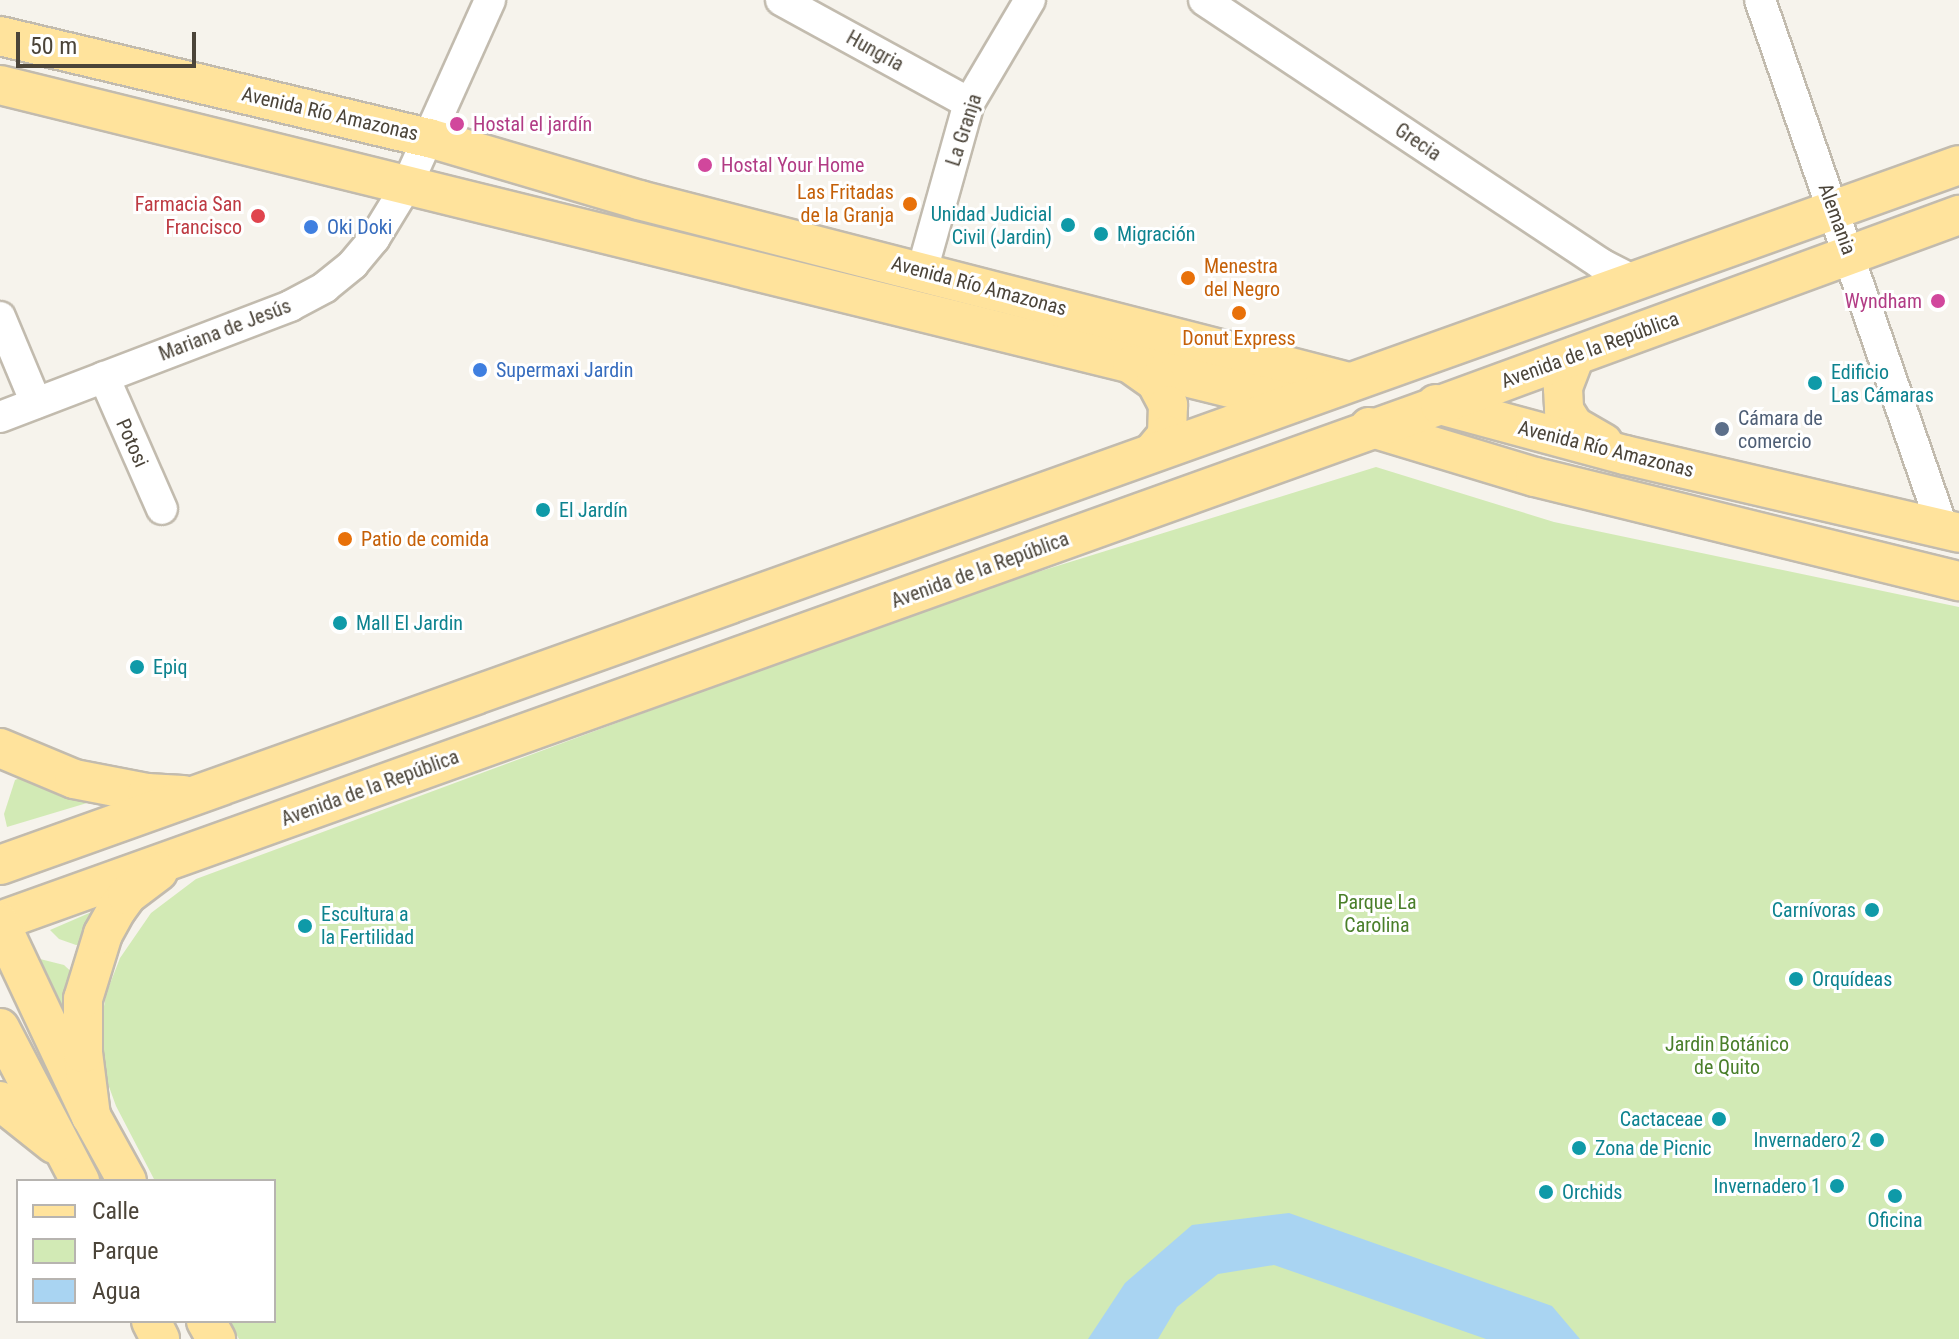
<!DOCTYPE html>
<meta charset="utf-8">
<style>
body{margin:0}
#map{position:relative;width:1959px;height:1339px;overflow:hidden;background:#f6f3ec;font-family:"Roboto Condensed",sans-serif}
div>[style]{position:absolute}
.green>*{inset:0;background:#d2eab5}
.water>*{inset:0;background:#a9d4f2}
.roads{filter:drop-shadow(2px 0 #c2bbae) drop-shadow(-2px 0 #c2bbae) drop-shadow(0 2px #c2bbae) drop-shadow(0 -2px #c2bbae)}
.minor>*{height:30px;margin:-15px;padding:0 15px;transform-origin:15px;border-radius:15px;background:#fff}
.major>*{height:38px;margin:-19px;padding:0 19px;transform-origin:19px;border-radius:19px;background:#ffe39c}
.dots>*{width:22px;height:22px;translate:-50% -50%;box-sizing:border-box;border:4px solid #fff;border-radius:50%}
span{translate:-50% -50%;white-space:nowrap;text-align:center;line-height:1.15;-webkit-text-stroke:6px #fff;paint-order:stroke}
.street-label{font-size:20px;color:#4b4439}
.hotel-label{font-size:20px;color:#b23c85}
.left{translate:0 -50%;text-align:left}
.right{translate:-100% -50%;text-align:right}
.food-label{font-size:20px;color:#c56008}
.health-label{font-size:20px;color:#be3a42}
.culture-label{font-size:20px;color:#0d838f}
.shop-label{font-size:20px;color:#366cbe}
.service-label{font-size:20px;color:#4e5e75}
.park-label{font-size:20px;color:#4a7f2a}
.legend{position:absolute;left:16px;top:1179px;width:260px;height:144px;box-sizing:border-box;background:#fff;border:2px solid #b7b4b0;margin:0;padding:10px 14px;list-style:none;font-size:24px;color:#4b4439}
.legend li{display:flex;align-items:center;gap:16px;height:40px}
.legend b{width:40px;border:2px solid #b7b4b0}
.scale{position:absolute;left:16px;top:32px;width:180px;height:36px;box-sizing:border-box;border:4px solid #4b4439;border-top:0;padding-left:10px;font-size:24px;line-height:28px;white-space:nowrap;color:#4b4439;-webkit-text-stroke:6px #fff;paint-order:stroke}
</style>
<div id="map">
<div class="green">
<div style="clip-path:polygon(1376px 467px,1554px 522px,1959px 607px,1959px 1339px,239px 1339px,229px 1321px,274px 1321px,274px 1181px,155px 1181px,116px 1106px,104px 1073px,99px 1037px,106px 994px,120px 958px,151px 913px,196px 879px,951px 599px)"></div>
<div style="clip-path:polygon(27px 775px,107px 797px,7px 827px,4px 814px,15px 780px)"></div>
<div style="clip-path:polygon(124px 898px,92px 943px,76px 945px,59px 939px,50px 930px)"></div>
<div style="clip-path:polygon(36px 958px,64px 965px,78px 978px,72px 1034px)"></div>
</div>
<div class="water">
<div style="clip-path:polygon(1289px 1213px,1552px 1306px,1580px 1339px,1486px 1339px,1274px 1265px,1218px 1274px,1177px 1307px,1158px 1339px,1088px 1339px,1125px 1283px,1192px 1225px)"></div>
</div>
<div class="roads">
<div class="minor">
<div style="left:781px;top:0;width:214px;rotate:28.7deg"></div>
<div style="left:1204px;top:0;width:477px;rotate:33.6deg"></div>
<div style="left:1601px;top:264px;width:37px;rotate:27deg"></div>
<div style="left:1760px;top:0;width:560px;rotate:70.92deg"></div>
<div style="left:922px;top:271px;width:174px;rotate:-74.4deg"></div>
<div style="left:969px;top:103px;width:120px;rotate:-59.4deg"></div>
<div style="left:0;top:317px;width:93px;rotate:67.3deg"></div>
<div style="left:104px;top:377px;width:144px;rotate:66.3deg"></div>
<div style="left:0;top:417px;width:311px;rotate:-20.9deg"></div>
<div style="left:290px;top:306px;width:40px;rotate:-28deg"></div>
<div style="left:325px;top:287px;width:36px;rotate:-39deg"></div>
<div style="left:353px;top:264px;width:33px;rotate:-50deg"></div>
<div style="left:374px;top:239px;width:63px;rotate:-58.6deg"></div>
<div style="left:407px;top:185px;width:203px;rotate:-65.8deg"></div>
</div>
<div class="major">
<div style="left:0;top:36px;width:441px;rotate:13.4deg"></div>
<div style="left:429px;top:138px;width:219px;rotate:16.4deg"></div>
<div style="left:639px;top:200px;width:733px;rotate:14.38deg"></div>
<div style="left:0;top:85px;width:1330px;rotate:13.84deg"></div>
<div style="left:1575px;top:356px;width:34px;rotate:111deg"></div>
<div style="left:1563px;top:388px;width:22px;rotate:87deg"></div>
<div style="left:1564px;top:410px;width:19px;rotate:58deg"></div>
<div style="left:1574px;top:426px;width:34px;rotate:30deg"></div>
<div style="left:1132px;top:365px;width:29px;rotate:35deg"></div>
<div style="left:1156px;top:382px;width:26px;rotate:62deg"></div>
<div style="left:1168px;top:405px;width:30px;rotate:92deg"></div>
<div style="left:1167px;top:435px;width:23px;rotate:130deg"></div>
<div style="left:1436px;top:404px;width:196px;rotate:15.1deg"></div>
<div style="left:1625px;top:455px;width:343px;rotate:13.1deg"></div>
<div style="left:1369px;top:427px;width:173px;rotate:16.8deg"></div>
<div style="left:1535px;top:477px;width:437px;rotate:13.8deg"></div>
<div style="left:0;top:748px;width:80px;rotate:22.7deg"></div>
<div style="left:74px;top:779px;width:74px;rotate:10.9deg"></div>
<div style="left:147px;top:793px;width:36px;rotate:3deg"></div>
<div style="left:0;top:865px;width:2080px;rotate:-19.66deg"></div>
<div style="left:0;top:921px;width:1530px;rotate:-19.71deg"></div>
<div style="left:1440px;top:405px;width:553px;rotate:-20.11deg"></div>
<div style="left:0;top:923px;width:213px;rotate:64.8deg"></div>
<div style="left:91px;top:1116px;width:74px;rotate:61deg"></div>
<div style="left:0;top:1028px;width:173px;rotate:62.4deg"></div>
<div style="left:0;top:1101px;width:69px;rotate:38.5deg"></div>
<div style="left:91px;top:1116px;width:64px;rotate:-97.2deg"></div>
<div style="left:83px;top:1053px;width:54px;rotate:-90deg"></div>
<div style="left:83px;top:999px;width:68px;rotate:-72.9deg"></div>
<div style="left:103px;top:934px;width:29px;rotate:-61deg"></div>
<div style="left:117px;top:909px;width:17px;rotate:-54deg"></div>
<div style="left:127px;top:895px;width:39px;rotate:-37deg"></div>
<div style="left:151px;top:1321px;width:20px;rotate:63deg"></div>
<div style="left:206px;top:1321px;width:21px;rotate:61deg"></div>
</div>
</div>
<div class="dots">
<div style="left:457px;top:124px;background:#d1479c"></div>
<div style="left:705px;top:165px;background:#d1479c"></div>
<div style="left:910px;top:204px;background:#e8710a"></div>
<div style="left:258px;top:216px;background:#e0444e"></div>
<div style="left:1068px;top:225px;background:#0f9aa8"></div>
<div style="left:311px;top:227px;background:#3f7fe0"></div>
<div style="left:1101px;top:234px;background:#0f9aa8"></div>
<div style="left:1188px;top:278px;background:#e8710a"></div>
<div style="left:1938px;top:301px;background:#d1479c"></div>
<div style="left:1239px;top:313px;background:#e8710a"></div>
<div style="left:480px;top:370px;background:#3f7fe0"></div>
<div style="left:1815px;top:383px;background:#0f9aa8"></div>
<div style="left:1722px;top:429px;background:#5c6f8a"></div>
<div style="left:543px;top:510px;background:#0f9aa8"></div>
<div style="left:345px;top:539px;background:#e8710a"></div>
<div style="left:340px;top:623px;background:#0f9aa8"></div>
<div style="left:137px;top:667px;background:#0f9aa8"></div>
<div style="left:1872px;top:910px;background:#0f9aa8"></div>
<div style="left:305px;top:926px;background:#0f9aa8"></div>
<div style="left:1796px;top:979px;background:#0f9aa8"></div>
<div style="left:1719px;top:1119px;background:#0f9aa8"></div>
<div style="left:1877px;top:1140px;background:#0f9aa8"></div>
<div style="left:1579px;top:1148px;background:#0f9aa8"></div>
<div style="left:1837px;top:1186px;background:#0f9aa8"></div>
<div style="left:1546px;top:1192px;background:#0f9aa8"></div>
<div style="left:1895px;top:1196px;background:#0f9aa8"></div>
</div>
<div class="street-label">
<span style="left:875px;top:51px;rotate:29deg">Hungria</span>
<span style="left:330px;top:114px;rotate:13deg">Avenida Río Amazonas</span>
<span style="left:964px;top:130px;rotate:-72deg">La Granja</span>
<span style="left:1418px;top:142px;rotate:34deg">Grecia</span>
<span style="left:1837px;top:219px;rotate:70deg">Alemania</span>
<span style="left:979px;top:286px;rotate:15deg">Avenida Río Amazonas</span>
<span style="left:225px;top:330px;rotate:-21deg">Mariana de Jesús</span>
<span style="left:1590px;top:350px;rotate:-20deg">Avenida de la República</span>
<span style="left:132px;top:443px;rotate:66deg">Potosi</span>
<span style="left:1606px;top:449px;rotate:14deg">Avenida Río Amazonas</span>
<span style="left:980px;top:570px;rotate:-20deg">Avenida de la República</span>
<span style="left:370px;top:788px;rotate:-20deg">Avenida de la República</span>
</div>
<div class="hotel-label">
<span class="left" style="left:473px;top:124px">Hostal el jardín</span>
<span class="left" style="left:721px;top:165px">Hostal Your Home</span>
<span class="right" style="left:1922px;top:301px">Wyndham</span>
</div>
<div class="food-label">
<span class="right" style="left:894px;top:204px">Las Fritadas<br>de la Granja</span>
<span class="left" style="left:1204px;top:278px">Menestra<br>del Negro</span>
<span style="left:1239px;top:338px">Donut Express</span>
<span class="left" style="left:361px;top:539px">Patio de comida</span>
</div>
<div class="health-label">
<span class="right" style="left:242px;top:216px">Farmacia San<br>Francisco</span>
</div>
<div class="culture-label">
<span class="right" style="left:1052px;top:226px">Unidad Judicial<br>Civil (Jardin)</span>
<span class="left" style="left:1117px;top:234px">Migración</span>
<span class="left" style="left:1831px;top:384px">Edificio<br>Las Cámaras</span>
<span class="left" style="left:559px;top:510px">El Jardín</span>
<span class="left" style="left:356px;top:623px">Mall El Jardin</span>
<span class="left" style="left:153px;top:667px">Epiq</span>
<span class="right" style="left:1856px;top:910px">Carnívoras</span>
<span class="left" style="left:321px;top:926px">Escultura a<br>la Fertilidad</span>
<span class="left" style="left:1812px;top:979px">Orquídeas</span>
<span class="right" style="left:1703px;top:1119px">Cactaceae</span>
<span class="right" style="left:1861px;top:1140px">Invernadero 2</span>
<span class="left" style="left:1595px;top:1148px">Zona de Picnic</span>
<span class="right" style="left:1821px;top:1186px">Invernadero 1</span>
<span class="left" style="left:1562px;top:1192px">Orchids</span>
<span style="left:1895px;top:1220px">Oficina</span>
</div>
<div class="shop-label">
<span class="left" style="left:327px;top:227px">Oki Doki</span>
<span class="left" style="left:496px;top:370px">Supermaxi Jardin</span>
</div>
<div class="service-label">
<span class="left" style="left:1738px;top:430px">Cámara de<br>comercio</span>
</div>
<div class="park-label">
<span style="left:1377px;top:914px">Parque La<br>Carolina</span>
<span style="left:1727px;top:1056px">Jardin Botánico<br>de Quito</span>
</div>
<ul class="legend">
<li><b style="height:10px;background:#ffe39c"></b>Calle</li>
<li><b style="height:22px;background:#d2eab5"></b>Parque</li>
<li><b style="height:22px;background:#a9d4f2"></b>Agua</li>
</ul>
<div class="scale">50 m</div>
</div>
